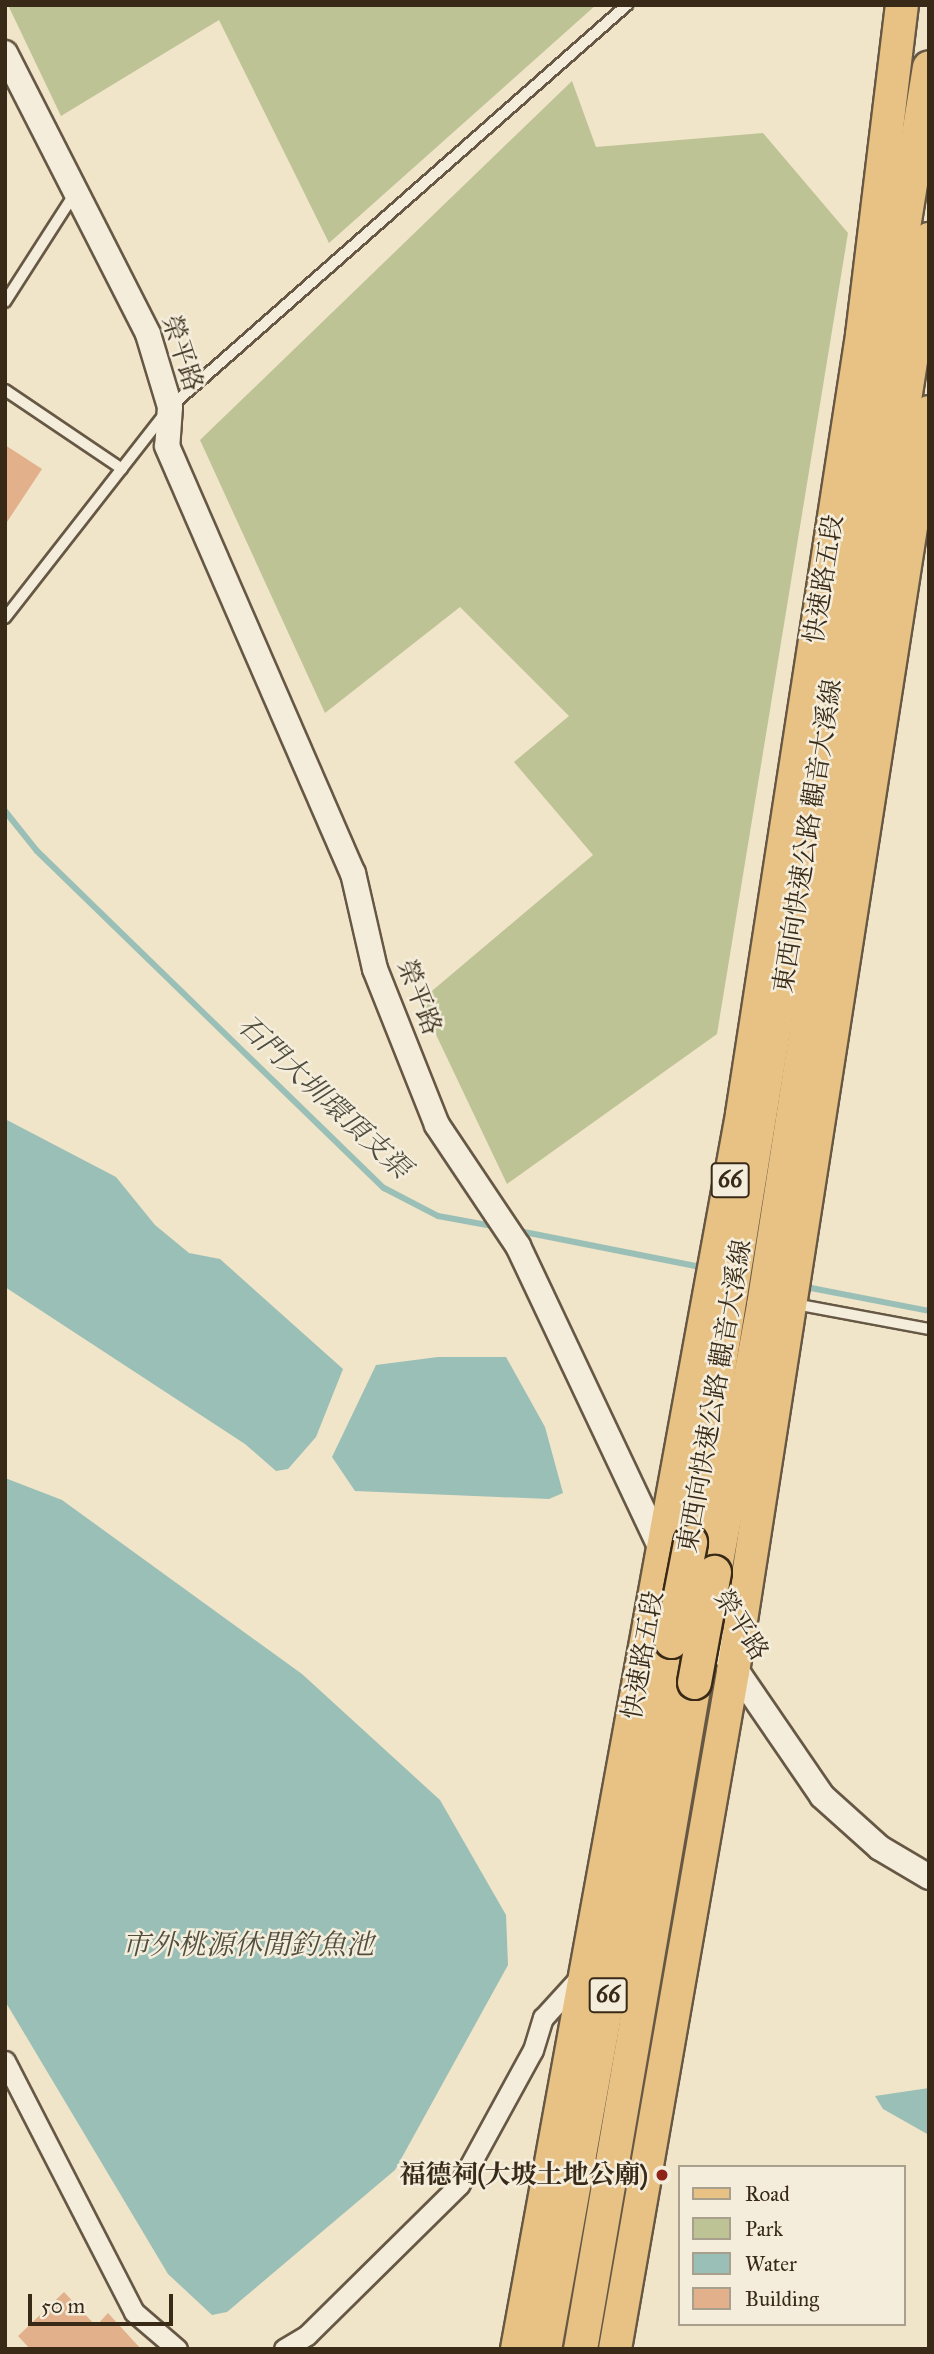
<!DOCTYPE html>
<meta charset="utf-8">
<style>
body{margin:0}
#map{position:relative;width:934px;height:2354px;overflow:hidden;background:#f0e4c9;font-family:"IM FELL Great Primer","Noto Serif TC",serif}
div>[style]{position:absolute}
.green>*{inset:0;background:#bdc394}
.water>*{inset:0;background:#9abfb6}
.stream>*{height:6px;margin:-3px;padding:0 3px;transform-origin:3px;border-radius:3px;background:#9abfb6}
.building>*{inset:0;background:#e2b18c}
.roads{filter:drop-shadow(2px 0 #665844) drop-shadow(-2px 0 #665844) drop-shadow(0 2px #665844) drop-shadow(0 -2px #665844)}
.service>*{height:10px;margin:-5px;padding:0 5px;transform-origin:5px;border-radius:5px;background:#f5eddc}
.minor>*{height:19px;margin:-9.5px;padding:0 9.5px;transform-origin:9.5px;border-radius:9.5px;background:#f5eddc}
.tertiary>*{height:24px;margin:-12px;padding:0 12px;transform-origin:12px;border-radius:12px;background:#f5eddc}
.primary>*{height:32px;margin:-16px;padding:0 16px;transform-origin:16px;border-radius:16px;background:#e8c284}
.trunk>*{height:33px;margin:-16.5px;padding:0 16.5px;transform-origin:16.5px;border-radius:16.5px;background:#e8c284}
.bridges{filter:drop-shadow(2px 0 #382a17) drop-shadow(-2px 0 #382a17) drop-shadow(0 2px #382a17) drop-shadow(0 -2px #382a17)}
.trunk-bridge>*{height:33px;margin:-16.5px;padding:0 16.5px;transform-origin:16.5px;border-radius:16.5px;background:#e8c284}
.dots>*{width:19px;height:19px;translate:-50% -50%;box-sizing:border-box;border:4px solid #f5eddc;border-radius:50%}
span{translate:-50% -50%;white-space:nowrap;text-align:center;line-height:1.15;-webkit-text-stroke:5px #f5eddc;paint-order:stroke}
.shield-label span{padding:2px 5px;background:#f5eddc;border:2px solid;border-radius:5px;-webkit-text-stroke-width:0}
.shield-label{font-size:24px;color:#382a17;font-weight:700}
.street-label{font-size:26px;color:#382a17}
.poi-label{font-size:26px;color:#382a17;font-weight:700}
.right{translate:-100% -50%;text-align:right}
.water-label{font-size:28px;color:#504f3f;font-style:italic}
.frame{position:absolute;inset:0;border:7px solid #382a17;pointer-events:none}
.legend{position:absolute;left:678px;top:2165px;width:228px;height:161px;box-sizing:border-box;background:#f5eddc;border:2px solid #a99f8d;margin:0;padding:9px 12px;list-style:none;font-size:21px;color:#382a17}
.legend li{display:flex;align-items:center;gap:14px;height:35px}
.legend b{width:35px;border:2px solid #a99f8d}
.scale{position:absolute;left:28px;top:2294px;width:145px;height:32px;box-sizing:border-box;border:4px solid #382a17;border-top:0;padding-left:9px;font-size:21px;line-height:24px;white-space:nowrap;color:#382a17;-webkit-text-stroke:5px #f5eddc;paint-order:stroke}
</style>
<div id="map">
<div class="green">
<div style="clip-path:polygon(8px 5px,596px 5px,329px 243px,219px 20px,61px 116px)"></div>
<div style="clip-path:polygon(572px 81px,596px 147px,763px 133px,848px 233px,717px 1034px,507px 1184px,420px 1001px,593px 855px,514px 762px,569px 716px,460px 607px,325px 713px,200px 440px)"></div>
</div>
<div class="water">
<div style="clip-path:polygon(5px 1119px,116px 1177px,155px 1225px,189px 1253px,220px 1259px,343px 1369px,316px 1437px,288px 1469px,276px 1471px,245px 1444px,5px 1287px)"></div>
<div style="clip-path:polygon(438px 1357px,506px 1357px,545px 1427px,563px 1493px,549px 1499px,355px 1491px,332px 1457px,376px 1365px)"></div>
<div style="clip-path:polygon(5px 1478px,62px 1500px,302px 1674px,440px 1800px,506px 1915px,508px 1965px,395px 2170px,227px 2312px,212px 2315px,168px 2274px,5px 2001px)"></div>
<div style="clip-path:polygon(929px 2088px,929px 2135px,883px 2109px,875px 2096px)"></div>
</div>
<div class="stream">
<div style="left:5px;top:811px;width:51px;rotate:51.3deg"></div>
<div style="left:37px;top:851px;width:484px;rotate:44.2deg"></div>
<div style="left:384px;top:1188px;width:61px;rotate:27.4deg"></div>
<div style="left:438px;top:1216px;width:61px;rotate:10.4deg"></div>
<div style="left:519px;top:1231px;width:180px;rotate:11.2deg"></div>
<div style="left:811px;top:1288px;width:120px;rotate:11deg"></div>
</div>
<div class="building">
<div style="clip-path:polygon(5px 445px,42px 469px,5px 525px)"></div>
<div style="clip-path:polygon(64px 2292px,96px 2326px,108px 2313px,141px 2349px,30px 2349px,18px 2336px)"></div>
</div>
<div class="roads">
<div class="service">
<div style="left:5px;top:302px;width:130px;rotate:-57.3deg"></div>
<div style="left:5px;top:390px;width:141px;rotate:34deg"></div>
<div style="left:5px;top:618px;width:268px;rotate:-52deg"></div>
<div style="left:170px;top:407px;width:609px;rotate:-41.34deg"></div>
<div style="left:795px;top:1304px;width:136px;rotate:10.6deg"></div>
</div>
<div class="minor">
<div style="left:5px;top:2061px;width:282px;rotate:62.8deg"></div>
<div style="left:134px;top:2312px;width:57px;rotate:40.7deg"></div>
<div style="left:284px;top:2349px;width:27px;rotate:-31deg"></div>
<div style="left:307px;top:2335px;width:214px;rotate:-44.6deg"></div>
<div style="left:459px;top:2185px;width:154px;rotate:-61.3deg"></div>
<div style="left:533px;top:2050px;width:34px;rotate:-73deg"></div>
<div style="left:543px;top:2018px;width:58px;rotate:-47.8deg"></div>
</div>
<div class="tertiary">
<div style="left:5px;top:53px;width:315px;rotate:63deg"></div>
<div style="left:148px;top:334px;width:76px;rotate:73.2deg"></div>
<div style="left:170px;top:407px;width:39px;rotate:94deg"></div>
<div style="left:167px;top:446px;width:466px;rotate:66.5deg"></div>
<div style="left:353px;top:873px;width:98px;rotate:77.1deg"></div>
<div style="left:375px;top:969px;width:168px;rotate:68.3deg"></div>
<div style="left:437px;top:1125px;width:146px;rotate:56.2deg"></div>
<div style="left:518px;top:1246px;width:344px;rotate:64.7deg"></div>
<div style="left:701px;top:1619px;width:214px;rotate:55.6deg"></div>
<div style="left:822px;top:1796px;width:78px;rotate:41.9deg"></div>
<div style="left:880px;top:1848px;width:57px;rotate:30.6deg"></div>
</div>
<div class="primary">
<div style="left:517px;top:2349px;width:1255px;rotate:-79.67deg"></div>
<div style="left:742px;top:1114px;width:788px;rotate:-81.24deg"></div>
<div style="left:862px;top:335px;width:332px;rotate:-83.1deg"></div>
<div style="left:615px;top:2349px;width:687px;rotate:-80.11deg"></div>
<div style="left:733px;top:1672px;width:1275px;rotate:-81.16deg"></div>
</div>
<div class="trunk">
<div style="left:690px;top:1542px;width:1494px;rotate:-80.8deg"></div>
<div style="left:714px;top:1572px;width:271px;rotate:-79.6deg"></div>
<div style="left:763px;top:1305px;width:1079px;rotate:-81.15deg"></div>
<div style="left:544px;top:2349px;width:719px;rotate:-79.83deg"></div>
<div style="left:580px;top:2349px;width:677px;rotate:-80.3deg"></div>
</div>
</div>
<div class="bridges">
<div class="trunk-bridge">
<div style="left:671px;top:1641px;width:101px;rotate:-79.1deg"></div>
<div style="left:694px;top:1682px;width:112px;rotate:-79.7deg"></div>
</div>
</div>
<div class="dots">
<div style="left:662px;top:2175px;background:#8f2418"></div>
</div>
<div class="shield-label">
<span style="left:730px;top:1180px">66</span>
<span style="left:608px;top:1995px">66</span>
</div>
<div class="street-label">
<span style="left:182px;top:353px;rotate:72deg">榮平路</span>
<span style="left:824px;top:579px;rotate:-81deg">快速路五段</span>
<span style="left:808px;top:836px;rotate:-81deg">東西向快速公路 觀音大溪線</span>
<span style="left:419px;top:997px;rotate:69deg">榮平路</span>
<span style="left:715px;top:1396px;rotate:-80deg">東西向快速公路 觀音大溪線</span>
<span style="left:741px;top:1625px;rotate:58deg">榮平路</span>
<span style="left:643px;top:1655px;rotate:-80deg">快速路五段</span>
</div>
<div class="poi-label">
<span class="right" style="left:648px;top:2175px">福德祠(大坡土地公廟)</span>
</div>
<div class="water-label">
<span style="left:324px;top:1097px;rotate:43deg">石門大圳環頂支渠</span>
<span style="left:248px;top:1945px">市外桃源休閒釣魚池</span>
</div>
<div class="frame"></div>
<ul class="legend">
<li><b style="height:9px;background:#e8c284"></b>Road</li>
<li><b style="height:19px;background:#bdc394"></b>Park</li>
<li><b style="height:19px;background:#9abfb6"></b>Water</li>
<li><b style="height:19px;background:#e2b18c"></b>Building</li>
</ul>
<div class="scale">50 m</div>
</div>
